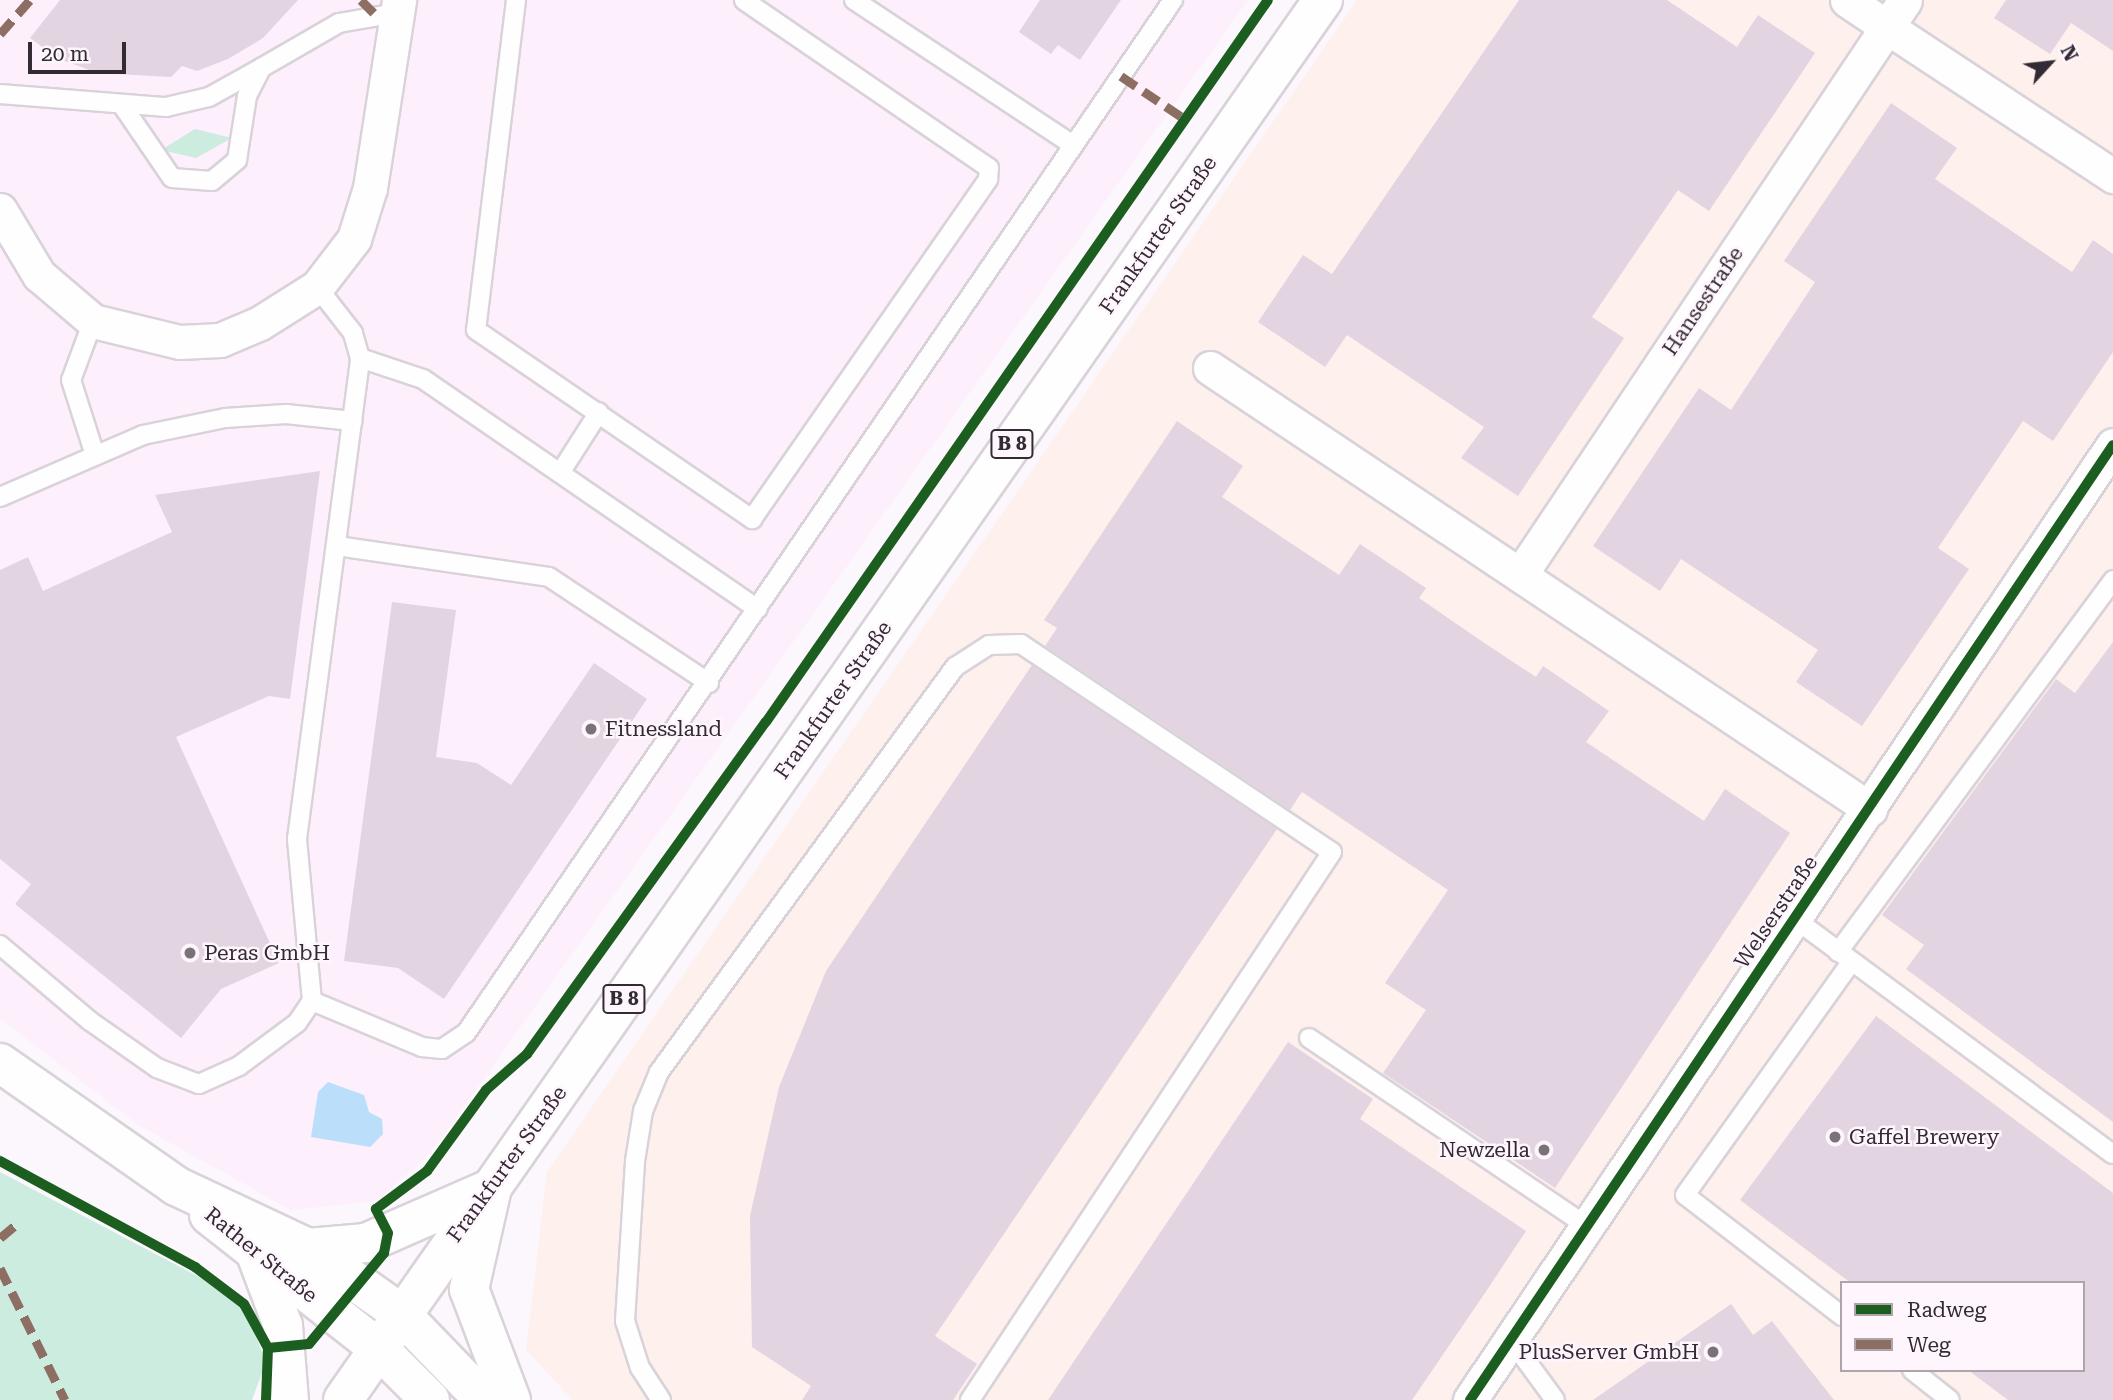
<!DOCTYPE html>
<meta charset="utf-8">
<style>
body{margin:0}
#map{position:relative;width:2113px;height:1400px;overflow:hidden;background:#fcf7fc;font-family:"Roboto Serif",serif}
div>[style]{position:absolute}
.built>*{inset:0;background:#feeffd}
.industrial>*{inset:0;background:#fdf0ed}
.green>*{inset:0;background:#ccecdf}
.water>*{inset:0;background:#bbdffa}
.building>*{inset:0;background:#e2d5e1}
.roads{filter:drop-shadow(2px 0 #d9d3d9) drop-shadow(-2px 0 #d9d3d9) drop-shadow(0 2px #d9d3d9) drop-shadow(0 -2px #d9d3d9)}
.lane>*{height:18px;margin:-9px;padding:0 9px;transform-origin:9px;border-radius:9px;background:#fffeff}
.street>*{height:33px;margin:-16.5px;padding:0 16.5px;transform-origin:16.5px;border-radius:16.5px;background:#fffeff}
.secondary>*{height:38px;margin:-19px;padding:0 19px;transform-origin:19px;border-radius:19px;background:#fffeff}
.primary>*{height:38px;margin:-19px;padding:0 19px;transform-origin:19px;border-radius:19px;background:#fffeff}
.highway>*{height:38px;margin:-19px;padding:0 19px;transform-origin:19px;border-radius:19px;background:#fffeff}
.quiet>*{height:9px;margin-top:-4.5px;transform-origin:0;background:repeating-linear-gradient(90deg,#8d6e63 0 18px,transparent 0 27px)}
.cycleway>*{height:10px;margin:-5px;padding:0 5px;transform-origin:5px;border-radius:5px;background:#1b5e20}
.dots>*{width:19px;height:19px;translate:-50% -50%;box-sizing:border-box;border:4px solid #fef5fd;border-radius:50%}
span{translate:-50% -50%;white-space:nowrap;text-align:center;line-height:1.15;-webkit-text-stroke:5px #fef5fd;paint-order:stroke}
.shield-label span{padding:2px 5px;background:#fef5fd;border:2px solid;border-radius:5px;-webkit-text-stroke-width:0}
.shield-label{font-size:19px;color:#332b33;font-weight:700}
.street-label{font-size:21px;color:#332b33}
.poi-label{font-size:21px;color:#332b33}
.left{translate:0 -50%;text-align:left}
.right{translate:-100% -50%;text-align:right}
.legend{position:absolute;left:1840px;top:1281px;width:245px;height:91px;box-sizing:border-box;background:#fef5fd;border:2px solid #ada4ac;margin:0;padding:9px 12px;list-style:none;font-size:21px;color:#332b33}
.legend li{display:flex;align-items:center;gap:14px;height:35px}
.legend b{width:35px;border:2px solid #ada4ac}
.north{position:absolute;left:2015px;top:28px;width:70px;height:70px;-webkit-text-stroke:5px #fef5fd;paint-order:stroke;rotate:63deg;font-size:19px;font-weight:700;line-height:28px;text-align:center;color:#332b33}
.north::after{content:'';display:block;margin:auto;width:24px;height:32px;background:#332b33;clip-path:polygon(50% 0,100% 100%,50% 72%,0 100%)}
.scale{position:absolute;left:28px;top:42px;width:98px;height:32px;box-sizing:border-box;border:4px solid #332b33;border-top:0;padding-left:9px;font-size:21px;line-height:24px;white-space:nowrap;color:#332b33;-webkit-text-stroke:5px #fef5fd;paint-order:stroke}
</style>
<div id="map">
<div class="built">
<div style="clip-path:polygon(0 0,1248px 0,434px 1149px,378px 1201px,291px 1210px,138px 1125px,0 1018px)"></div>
</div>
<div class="industrial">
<div style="clip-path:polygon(evenodd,1357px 0,2113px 0,2113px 1400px,573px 1400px,526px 1350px,547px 1172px,1357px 0,1842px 1283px,2083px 1283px,2083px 1370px,1842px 1370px,1842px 1283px)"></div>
</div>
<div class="green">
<div style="clip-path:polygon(195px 129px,232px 138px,196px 158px,161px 150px)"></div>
<div style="clip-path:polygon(0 1172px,201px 1278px,246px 1311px,266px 1362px,252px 1400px,0 1400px)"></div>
</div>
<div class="water">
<div style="clip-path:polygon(328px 1082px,364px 1095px,369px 1112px,382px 1119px,383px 1134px,370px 1147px,311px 1137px,318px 1092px)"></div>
</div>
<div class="building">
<div style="clip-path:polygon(60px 0,298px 0,263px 38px,228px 59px,197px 71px,182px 66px,171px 77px,98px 73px,59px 59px,30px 38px)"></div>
<div style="clip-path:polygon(1040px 0,1121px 0,1080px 60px,1058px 45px,1051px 54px,1019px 32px)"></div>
<div style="clip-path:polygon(1519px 0,1667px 0,1737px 47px,1758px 15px,1815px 53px,1709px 211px,1678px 190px,1592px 317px,1624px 338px,1518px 496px,1461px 458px,1484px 427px,1347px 335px,1325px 367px,1258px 322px,1303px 255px,1332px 274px)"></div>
<div style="clip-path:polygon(2006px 0,2113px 0,2113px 51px,2071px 23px,2050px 54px,1994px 18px)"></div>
<div style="clip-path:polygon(1891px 103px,1957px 148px,1935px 179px,2072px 272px,2093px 240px,2113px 254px,2113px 352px,2053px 441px,2023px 421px,1938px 548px,1969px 569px,1862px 726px,1796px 682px,1818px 650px,1750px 605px,1681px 559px,1660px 591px,1593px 546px,1699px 388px,1731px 410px,1815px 282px,1784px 261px)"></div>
<div style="clip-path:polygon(1177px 421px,1243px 466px,1222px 497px,1280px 536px,1339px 575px,1360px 544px,1426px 588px,1419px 598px,1477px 638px,1536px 677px,1543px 666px,1609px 711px,1586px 742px,1704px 821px,1725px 789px,1790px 833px,1555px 1188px,1383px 1073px,1426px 1010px,1385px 983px,1448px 890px,1302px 792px,1290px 810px,1045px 646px,1057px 628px,1044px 620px)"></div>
<div style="clip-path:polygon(320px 471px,290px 699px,269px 696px,176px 737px,279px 963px,221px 989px,181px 1038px,15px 904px,31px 884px,0 859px,0 570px,28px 557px,43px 591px,172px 532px,155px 495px)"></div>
<div style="clip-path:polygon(392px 602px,456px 610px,436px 757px,477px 763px,511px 785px,594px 663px,647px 699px,444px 999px,398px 968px,344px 961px)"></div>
<div style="clip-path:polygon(2113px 642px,2113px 1122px,1906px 969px,1924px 945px,1882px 915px,2056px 679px,2075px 693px)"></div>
<div style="clip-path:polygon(1032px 665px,1277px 829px,935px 1336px,977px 1364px,953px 1400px,802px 1400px,811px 1386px,752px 1347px,750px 1216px,779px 1087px,826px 971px)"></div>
<div style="clip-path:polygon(1876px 1016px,2113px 1193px,2113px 1400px,2008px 1400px,1968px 1370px,2083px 1370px,2083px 1283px,1851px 1283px,1740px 1200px)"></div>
<div style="clip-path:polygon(1288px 1042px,1373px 1099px,1360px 1119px,1526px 1231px,1487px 1290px,1412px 1400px,1048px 1400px)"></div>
<div style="clip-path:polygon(1731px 1304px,1753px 1335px,1772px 1321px,1834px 1400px,1593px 1400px)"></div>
</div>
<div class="roads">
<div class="lane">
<div style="left:516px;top:0;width:332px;rotate:96.9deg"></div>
<div style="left:476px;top:330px;width:335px;rotate:34.4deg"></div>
<div style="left:752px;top:519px;width:414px;rotate:-55.2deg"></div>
<div style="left:988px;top:179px;width:11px;rotate:-85deg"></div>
<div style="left:989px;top:168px;width:297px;rotate:-145.6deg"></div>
<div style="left:854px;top:0;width:263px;rotate:33.5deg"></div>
<div style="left:0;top:94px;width:167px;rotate:4.5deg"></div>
<div style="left:166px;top:107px;width:44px;rotate:-13.1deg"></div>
<div style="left:209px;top:97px;width:60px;rotate:-29.1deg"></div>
<div style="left:122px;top:105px;width:88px;rotate:55.6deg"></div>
<div style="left:172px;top:178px;width:40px;rotate:4.3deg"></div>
<div style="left:212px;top:181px;width:33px;rotate:-40deg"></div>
<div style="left:237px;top:160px;width:65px;rotate:-81.1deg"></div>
<div style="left:247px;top:96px;width:31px;rotate:-63deg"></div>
<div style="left:261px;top:68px;width:90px;rotate:-30deg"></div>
<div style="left:339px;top:23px;width:59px;rotate:-9.8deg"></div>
<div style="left:93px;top:321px;width:63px;rotate:110.4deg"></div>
<div style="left:71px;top:380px;width:79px;rotate:72.3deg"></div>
<div style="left:360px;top:358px;width:66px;rotate:18.4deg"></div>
<div style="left:423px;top:379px;width:406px;rotate:34.5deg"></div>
<div style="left:560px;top:473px;width:72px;rotate:-57.4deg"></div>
<div style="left:0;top:497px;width:156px;rotate:-23.4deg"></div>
<div style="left:143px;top:435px;width:84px;rotate:-11.7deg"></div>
<div style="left:225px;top:418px;width:61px;rotate:-3.8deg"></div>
<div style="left:286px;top:414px;width:67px;rotate:6deg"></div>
<div style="left:337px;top:546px;width:214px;rotate:8.3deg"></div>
<div style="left:549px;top:577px;width:192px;rotate:33.5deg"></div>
<div style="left:1795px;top:919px;width:395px;rotate:36.5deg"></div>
<div style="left:0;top:945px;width:118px;rotate:40.2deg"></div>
<div style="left:90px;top:1021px;width:82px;rotate:35deg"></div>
<div style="left:157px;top:1068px;width:45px;rotate:20.9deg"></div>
<div style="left:199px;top:1084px;width:44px;rotate:-24.2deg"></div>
<div style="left:239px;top:1066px;width:72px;rotate:-36.6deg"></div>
<div style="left:297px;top:1023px;width:27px;rotate:-56deg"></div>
<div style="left:312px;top:1001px;width:119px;rotate:22.7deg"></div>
<div style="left:422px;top:1047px;width:20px;rotate:6deg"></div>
<div style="left:442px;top:1049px;width:29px;rotate:-34deg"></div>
<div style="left:466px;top:1033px;width:1252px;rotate:-55.61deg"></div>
<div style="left:1838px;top:952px;width:463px;rotate:-53.5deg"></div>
<div style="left:312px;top:1001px;width:163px;rotate:-95.3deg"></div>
<div style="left:297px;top:839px;width:485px;rotate:-82.5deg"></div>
<div style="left:360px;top:358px;width:26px;rotate:-106deg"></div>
<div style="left:353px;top:333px;width:58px;rotate:-128deg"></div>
<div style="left:1309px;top:1038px;width:336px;rotate:34.1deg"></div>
<div style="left:1842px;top:1316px;width:198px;rotate:-142.4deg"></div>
<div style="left:1685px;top:1195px;width:286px;rotate:-54.5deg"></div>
<div style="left:1511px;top:1340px;width:74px;rotate:53.7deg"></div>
<div style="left:1912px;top:1370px;width:48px;rotate:38.3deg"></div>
<div style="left:661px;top:1400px;width:38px;rotate:-123deg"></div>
<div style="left:640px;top:1368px;width:49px;rotate:-107.7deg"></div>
<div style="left:625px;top:1321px;width:160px;rotate:-86.4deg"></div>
<div style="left:635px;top:1161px;width:51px;rotate:-80.9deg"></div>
<div style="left:643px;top:1111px;width:42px;rotate:-67.7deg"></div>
<div style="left:659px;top:1072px;width:502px;rotate:-53.84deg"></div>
<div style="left:955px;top:667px;width:40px;rotate:-32.9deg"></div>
<div style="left:989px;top:645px;width:32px;rotate:-2deg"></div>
<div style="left:1021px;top:644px;width:374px;rotate:33.8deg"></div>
<div style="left:1332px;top:852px;width:657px;rotate:123.45deg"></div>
</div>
<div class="street">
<div style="left:1847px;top:0;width:48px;rotate:34deg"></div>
<div style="left:1887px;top:27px;width:32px;rotate:-56deg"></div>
<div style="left:0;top:210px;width:76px;rotate:59deg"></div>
<div style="left:39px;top:275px;width:71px;rotate:40.4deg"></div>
<div style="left:93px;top:321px;width:89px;rotate:13.6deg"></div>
<div style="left:180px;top:342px;width:40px;rotate:-2.9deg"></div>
<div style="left:220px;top:340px;width:43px;rotate:-23deg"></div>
<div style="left:260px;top:323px;width:67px;rotate:-32.3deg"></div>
<div style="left:317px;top:287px;width:61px;rotate:-52.4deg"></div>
<div style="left:354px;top:239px;width:53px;rotate:-72.6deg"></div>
<div style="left:370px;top:188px;width:190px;rotate:-81.2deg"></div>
<div style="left:1210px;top:368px;width:794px;rotate:33.75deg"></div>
<div style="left:1520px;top:575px;width:660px;rotate:-56.19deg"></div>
<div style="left:1887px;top:27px;width:271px;rotate:33.4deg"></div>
<div style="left:1470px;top:1400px;width:1151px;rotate:-56.05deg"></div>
</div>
<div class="secondary">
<div style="left:0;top:1063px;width:215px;rotate:34.9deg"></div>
<div style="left:176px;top:1186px;width:146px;rotate:25.2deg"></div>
<div style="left:308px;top:1248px;width:113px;rotate:35.2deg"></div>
<div style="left:209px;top:1215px;width:216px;rotate:38.2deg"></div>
<div style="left:308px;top:1248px;width:58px;rotate:-4.9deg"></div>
<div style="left:366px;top:1243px;width:137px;rotate:-23.6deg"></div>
<div style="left:256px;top:1254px;width:77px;rotate:69.4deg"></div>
<div style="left:283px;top:1326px;width:74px;rotate:85.4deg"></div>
</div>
<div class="primary">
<div style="left:343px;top:1400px;width:1709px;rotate:-55.01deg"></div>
</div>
<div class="highway">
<div style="left:492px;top:1188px;width:104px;rotate:102.8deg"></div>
<div style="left:469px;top:1289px;width:119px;rotate:69.3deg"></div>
<div style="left:400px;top:1313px;width:121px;rotate:46deg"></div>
<div style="left:379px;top:1349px;width:72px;rotate:45deg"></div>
</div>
</div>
<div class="quiet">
<div style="left:361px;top:0;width:23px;rotate:45deg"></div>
<div style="left:0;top:34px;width:45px;rotate:-48.6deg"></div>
<div style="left:1121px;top:76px;width:77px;rotate:33.9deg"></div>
<div style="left:0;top:1238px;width:25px;rotate:-40deg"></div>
<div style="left:0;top:1268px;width:147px;rotate:63.8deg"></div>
</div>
<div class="cycleway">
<div style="left:0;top:1161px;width:222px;rotate:28.5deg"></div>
<div style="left:195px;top:1267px;width:61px;rotate:37.1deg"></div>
<div style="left:244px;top:1304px;width:50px;rotate:61.4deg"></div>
<div style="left:266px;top:1400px;width:52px;rotate:-87.8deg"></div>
<div style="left:268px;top:1348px;width:41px;rotate:-5.6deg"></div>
<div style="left:309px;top:1344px;width:118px;rotate:-50.5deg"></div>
<div style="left:384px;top:1253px;width:20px;rotate:-79deg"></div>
<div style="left:388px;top:1233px;width:27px;rotate:-117deg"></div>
<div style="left:376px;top:1209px;width:64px;rotate:-36.7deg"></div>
<div style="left:427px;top:1171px;width:100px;rotate:-53.9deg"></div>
<div style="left:486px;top:1090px;width:55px;rotate:-41.3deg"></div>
<div style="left:527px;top:1054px;width:409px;rotate:-54.3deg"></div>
<div style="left:766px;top:722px;width:879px;rotate:-55.19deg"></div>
<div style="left:1470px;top:1400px;width:1151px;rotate:-56.05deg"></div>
</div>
<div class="dots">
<div style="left:591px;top:729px;background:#797279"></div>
<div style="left:190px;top:953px;background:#797279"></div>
<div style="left:1835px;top:1137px;background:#797279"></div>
<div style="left:1544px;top:1150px;background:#797279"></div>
<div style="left:1713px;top:1352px;background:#797279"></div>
</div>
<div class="shield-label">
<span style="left:1012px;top:444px">B 8</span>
<span style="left:624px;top:999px">B 8</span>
</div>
<div class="street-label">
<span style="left:1158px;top:235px;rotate:-55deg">Frankfurter Straße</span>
<span style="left:1703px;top:301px;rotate:-56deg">Hansestraße</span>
<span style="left:833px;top:700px;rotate:-55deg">Frankfurter Straße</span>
<span style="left:1776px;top:912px;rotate:-56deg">Welserstraße</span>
<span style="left:507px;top:1164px;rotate:-54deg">Frankfurter Straße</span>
<span style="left:261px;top:1255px;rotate:39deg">Rather Straße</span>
</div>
<div class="poi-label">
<span class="left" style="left:605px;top:729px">Fitnessland</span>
<span class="left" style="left:204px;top:953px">Peras GmbH</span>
<span class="left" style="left:1849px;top:1137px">Gaffel Brewery</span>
<span class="right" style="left:1530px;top:1150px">Newzella</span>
<span class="right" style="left:1699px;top:1352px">PlusServer GmbH</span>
</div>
<ul class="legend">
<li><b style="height:9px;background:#1b5e20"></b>Radweg</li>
<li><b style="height:9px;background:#8d6e63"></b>Weg</li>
</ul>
<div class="north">N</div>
<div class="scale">20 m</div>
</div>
